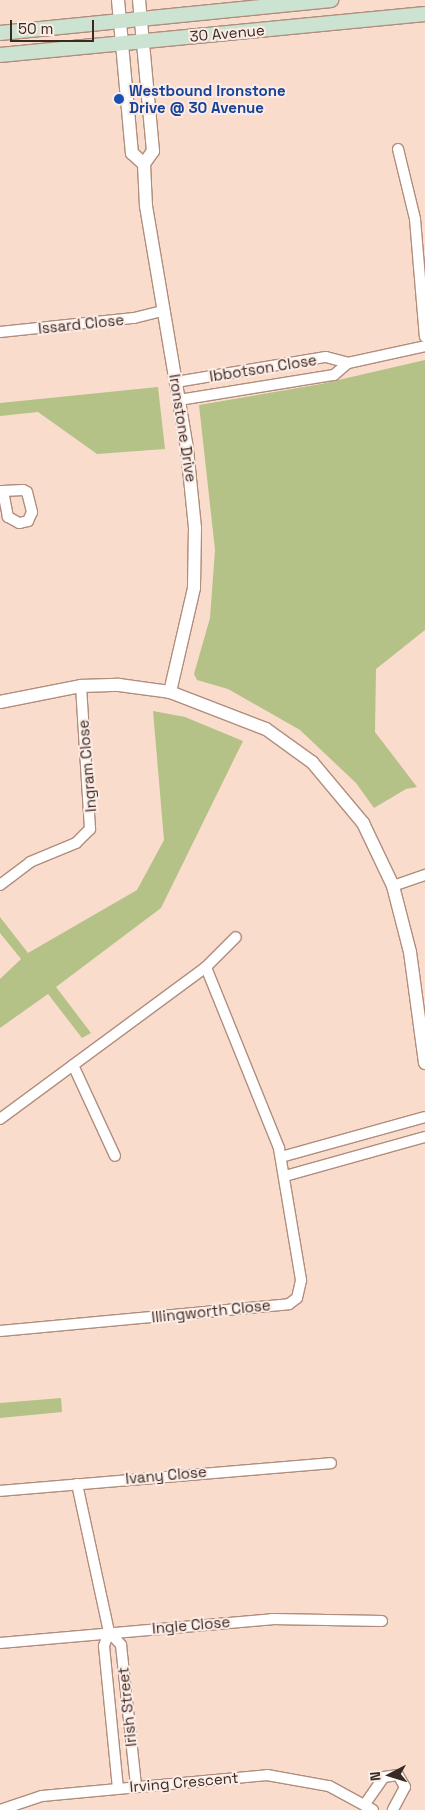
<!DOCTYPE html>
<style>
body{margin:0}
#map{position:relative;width:425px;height:1810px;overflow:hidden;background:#fadccd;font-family:"Space Grotesk",sans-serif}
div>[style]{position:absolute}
.green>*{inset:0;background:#b4c287}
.roads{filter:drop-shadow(1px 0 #b08d7c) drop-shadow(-1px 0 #b08d7c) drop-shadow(0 1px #b08d7c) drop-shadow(0 -1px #b08d7c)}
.minor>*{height:10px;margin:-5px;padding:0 5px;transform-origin:5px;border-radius:5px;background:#fff}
.tertiary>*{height:12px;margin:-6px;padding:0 6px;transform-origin:6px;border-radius:6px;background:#fff}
.secondary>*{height:14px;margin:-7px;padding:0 7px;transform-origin:7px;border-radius:7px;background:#cbe3d0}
.dots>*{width:14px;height:14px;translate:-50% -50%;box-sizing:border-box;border:2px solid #fcece5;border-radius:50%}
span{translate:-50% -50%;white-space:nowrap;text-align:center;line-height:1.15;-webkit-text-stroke:4px #fcece5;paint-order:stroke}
.street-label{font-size:15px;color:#382a23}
.transit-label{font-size:15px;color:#164399;font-weight:700}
.left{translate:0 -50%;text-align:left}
.north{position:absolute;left:365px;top:1750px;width:50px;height:50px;-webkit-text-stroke:4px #fcece5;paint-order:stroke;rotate:265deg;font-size:14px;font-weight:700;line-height:20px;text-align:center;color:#382a23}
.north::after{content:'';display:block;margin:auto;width:18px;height:22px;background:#382a23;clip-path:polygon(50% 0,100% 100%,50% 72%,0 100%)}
.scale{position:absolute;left:10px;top:20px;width:84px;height:22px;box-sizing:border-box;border:2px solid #382a23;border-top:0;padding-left:6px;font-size:15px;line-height:18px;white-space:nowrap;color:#382a23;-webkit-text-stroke:4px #fcece5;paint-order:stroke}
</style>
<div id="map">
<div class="green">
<div style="clip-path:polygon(425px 360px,425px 630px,376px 669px,375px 732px,417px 787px,406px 789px,374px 808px,356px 783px,300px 730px,228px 689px,197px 680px,194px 674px,210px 618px,215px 550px,199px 405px,321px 384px)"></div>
<div style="clip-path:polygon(158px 387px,165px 449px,97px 454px,38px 412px,0 416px,0 403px)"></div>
<div style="clip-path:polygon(153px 711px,185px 717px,243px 741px,161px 908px,56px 987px,91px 1033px,82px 1038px,48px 994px,0 1028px,0 979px,21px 959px,0 933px,0 917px,28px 953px,137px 890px,164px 840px)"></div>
<div style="clip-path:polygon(61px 1398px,62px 1412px,0 1418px,0 1403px)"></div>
</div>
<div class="roads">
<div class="minor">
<div style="left:398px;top:149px;width:72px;rotate:76.3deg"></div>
<div style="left:415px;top:219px;width:118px;rotate:85.2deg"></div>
<div style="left:0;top:332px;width:135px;rotate:-6deg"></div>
<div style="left:134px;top:318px;width:29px;rotate:-14deg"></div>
<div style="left:176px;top:382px;width:152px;rotate:-9.5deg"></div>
<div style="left:326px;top:357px;width:23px;rotate:15deg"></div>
<div style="left:179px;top:400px;width:157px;rotate:-9.2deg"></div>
<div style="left:334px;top:375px;width:18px;rotate:-41deg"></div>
<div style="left:348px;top:363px;width:79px;rotate:-12.4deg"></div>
<div style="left:0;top:491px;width:3px"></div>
<div style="left:3px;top:491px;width:20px;rotate:-3deg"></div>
<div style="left:23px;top:490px;width:4px;rotate:27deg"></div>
<div style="left:27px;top:492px;width:21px;rotate:76deg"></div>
<div style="left:32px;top:512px;width:10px;rotate:114deg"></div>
<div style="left:28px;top:521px;width:9px;rotate:167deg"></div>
<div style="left:19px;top:523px;width:13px;rotate:-151deg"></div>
<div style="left:8px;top:517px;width:26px;rotate:-101deg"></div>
<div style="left:0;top:885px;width:38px;rotate:-37deg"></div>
<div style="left:30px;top:862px;width:50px;rotate:-22.4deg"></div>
<div style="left:76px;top:843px;width:20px;rotate:-45deg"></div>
<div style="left:90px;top:829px;width:143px;rotate:-93.6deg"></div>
<div style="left:393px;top:886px;width:34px;rotate:-19deg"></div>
<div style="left:73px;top:1065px;width:100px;rotate:65.2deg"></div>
<div style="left:0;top:1119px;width:256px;rotate:-36.4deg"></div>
<div style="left:206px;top:967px;width:42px;rotate:-45deg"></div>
<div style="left:281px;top:1157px;width:149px;rotate:-15.5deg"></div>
<div style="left:285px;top:1176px;width:145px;rotate:-15.6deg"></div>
<div style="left:0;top:1331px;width:290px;rotate:-5.3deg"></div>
<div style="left:289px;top:1304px;width:10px;rotate:-37deg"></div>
<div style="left:297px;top:1298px;width:18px;rotate:-77deg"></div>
<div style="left:301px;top:1280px;width:134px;rotate:-99.5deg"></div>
<div style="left:279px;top:1148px;width:195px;rotate:-112deg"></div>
<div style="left:77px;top:1484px;width:151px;rotate:77.8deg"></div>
<div style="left:109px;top:1632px;width:18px;rotate:47deg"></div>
<div style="left:121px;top:1645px;width:142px;rotate:83.9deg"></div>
<div style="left:0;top:1491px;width:332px;rotate:-4.8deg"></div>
<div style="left:109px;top:1632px;width:15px;rotate:110deg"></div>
<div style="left:104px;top:1646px;width:143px;rotate:84.4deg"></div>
<div style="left:0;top:1643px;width:273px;rotate:-5deg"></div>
<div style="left:272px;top:1619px;width:110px;rotate:1deg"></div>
<div style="left:365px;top:1804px;width:33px;rotate:-55deg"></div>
<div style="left:384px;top:1777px;width:14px;rotate:-8deg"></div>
<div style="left:398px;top:1775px;width:14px;rotate:60deg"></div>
<div style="left:405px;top:1787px;width:26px;rotate:118deg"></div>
<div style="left:0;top:1810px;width:44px;rotate:-18.4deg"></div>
<div style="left:42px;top:1796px;width:226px;rotate:-5.3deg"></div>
<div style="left:267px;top:1775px;width:63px;rotate:10.1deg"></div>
<div style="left:329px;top:1786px;width:50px;rotate:28.6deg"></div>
</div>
<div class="tertiary">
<div style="left:118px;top:0;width:154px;rotate:84.8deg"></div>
<div style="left:132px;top:153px;width:16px;rotate:43deg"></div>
<div style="left:139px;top:0;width:152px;rotate:84.7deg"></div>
<div style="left:153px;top:151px;width:16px;rotate:125deg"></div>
<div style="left:144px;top:164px;width:42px;rotate:87.3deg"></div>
<div style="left:146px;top:206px;width:246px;rotate:80.4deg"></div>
<div style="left:187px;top:449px;width:79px;rotate:84.2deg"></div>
<div style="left:195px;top:528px;width:60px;rotate:91deg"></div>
<div style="left:194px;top:588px;width:107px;rotate:103deg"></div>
<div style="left:0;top:702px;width:83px;rotate:-11.2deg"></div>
<div style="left:81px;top:686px;width:38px;rotate:-2deg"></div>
<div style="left:119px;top:685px;width:51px;rotate:7.8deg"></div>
<div style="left:170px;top:692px;width:103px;rotate:21.1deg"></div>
<div style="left:266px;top:729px;width:57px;rotate:35.7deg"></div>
<div style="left:312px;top:762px;width:80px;rotate:50.1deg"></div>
<div style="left:363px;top:823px;width:70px;rotate:64.5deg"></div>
<div style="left:393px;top:886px;width:68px;rotate:75.6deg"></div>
<div style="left:410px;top:952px;width:112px;rotate:82.3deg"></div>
</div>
<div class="secondary">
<div style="left:0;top:33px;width:333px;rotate:-5.7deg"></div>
<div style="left:0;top:55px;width:427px;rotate:-5.5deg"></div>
</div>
</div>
<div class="dots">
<div style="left:119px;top:99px;background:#1a4fb4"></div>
</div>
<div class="street-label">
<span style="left:227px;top:33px;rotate:-5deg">30 Avenue</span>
<span style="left:81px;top:324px;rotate:-6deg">Issard Close</span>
<span style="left:263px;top:368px;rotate:-9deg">Ibbotson Close</span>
<span style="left:183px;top:428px;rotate:81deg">Ironstone Drive</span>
<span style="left:87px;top:766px;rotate:-95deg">Ingram Close</span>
<span style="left:211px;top:1311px;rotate:-6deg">Illingworth Close</span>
<span style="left:166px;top:1475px;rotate:-5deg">Ivany Close</span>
<span style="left:191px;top:1625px;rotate:-5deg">Ingle Close</span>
<span style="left:127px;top:1707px;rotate:-96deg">Irish Street</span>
<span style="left:184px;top:1782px;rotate:-5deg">Irving Crescent</span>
</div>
<div class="transit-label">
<span class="left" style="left:129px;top:99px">Westbound Ironstone<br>Drive @ 30 Avenue</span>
</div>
<div class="north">N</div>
<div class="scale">50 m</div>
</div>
